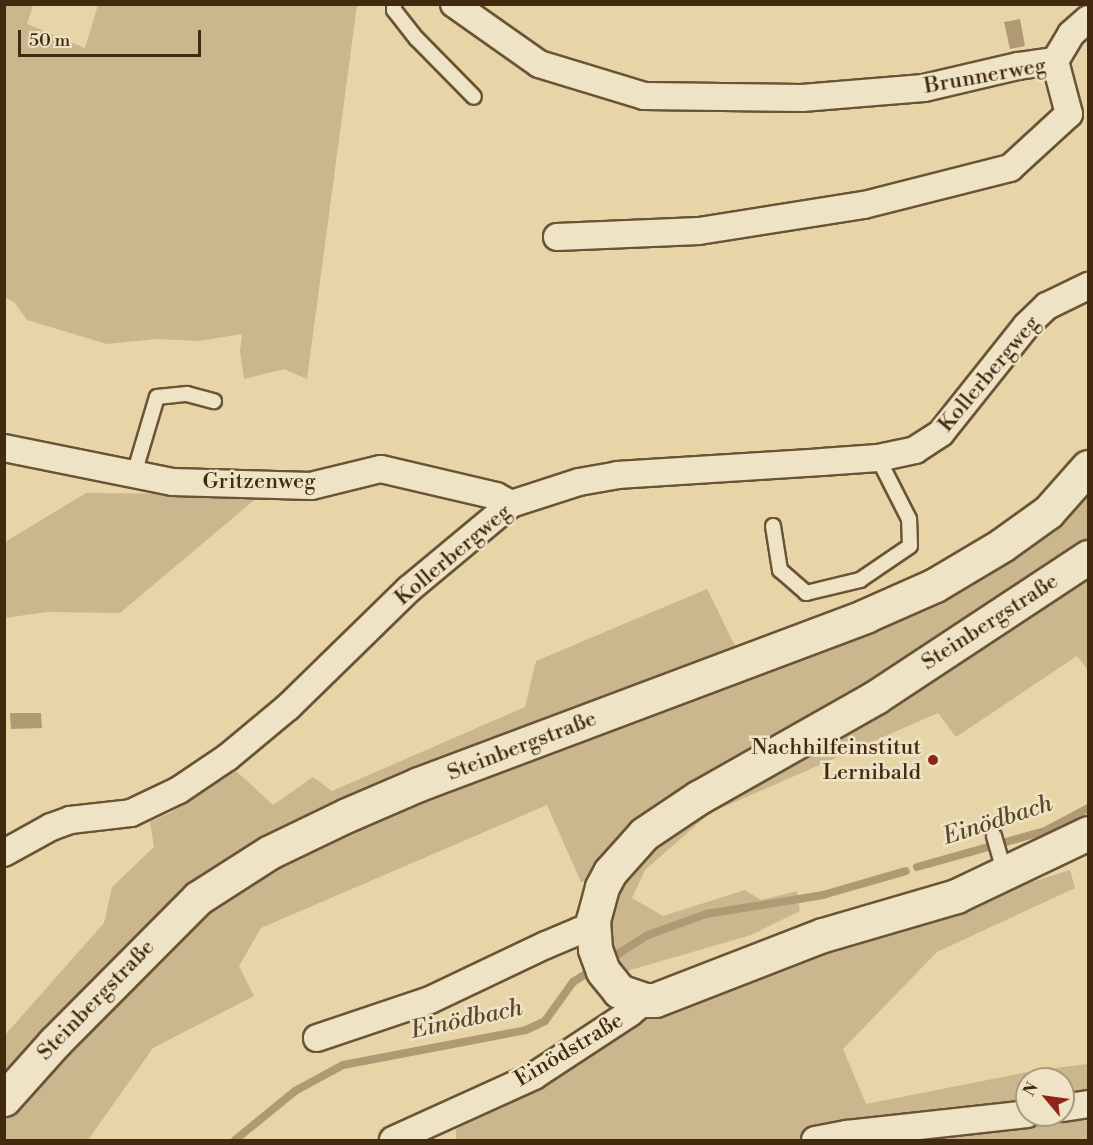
<!DOCTYPE html>
<meta charset="utf-8">
<style>
body{margin:0}
#map{position:relative;width:1093px;height:1145px;overflow:hidden;background:#e7d4a7;font-family:"Libre Bodoni",serif}
div>[style]{position:absolute}
.green>*{inset:0;background:#cbb78d}
.water>*{inset:0;background:#af9a74}
.stream>*{height:8px;margin:-4px;padding:0 4px;transform-origin:4px;border-radius:4px;background:#af9a74}
.roads{filter:drop-shadow(2px 0 #6a5436) drop-shadow(-2px 0 #6a5436) drop-shadow(0 2px #6a5436) drop-shadow(0 -2px #6a5436)}
.service>*{height:14px;margin:-7px;padding:0 7px;transform-origin:7px;border-radius:7px;background:#efe3c6}
.minor>*{height:26px;margin:-13px;padding:0 13px;transform-origin:13px;border-radius:13px;background:#efe3c6}
.secondary>*{height:33px;margin:-16.5px;padding:0 16.5px;transform-origin:16.5px;border-radius:16.5px;background:#efe3c6}
.dots>*{width:16px;height:16px;translate:-50% -50%;box-sizing:border-box;border:3px solid #efe3c6;border-radius:50%}
span{translate:-50% -50%;white-space:nowrap;text-align:center;line-height:1.15;-webkit-text-stroke:5px #efe3c6;paint-order:stroke}
.street-label{font-size:22px;color:#412a10}
.poi-label{font-size:22px;color:#412a10}
.right{translate:-100% -50%;text-align:right}
.water-label{font-size:24px;color:#5c4629;font-style:italic}
.frame{position:absolute;inset:0;border:6px solid #412a10;pointer-events:none}
.north{position:absolute;left:1015px;top:1067px;width:60px;height:60px;box-sizing:border-box;background:#efe3c6;border:2px solid #a9997d;border-radius:50%;rotate:299deg;font-size:16px;font-weight:700;line-height:24px;text-align:center;color:#412a10}
.north::after{content:'';display:block;margin:auto;width:21px;height:27px;background:#8f2418;clip-path:polygon(50% 0,100% 100%,50% 72%,0 100%)}
.scale{position:absolute;left:18px;top:30px;width:183px;height:27px;box-sizing:border-box;border:3px solid #412a10;border-top:0;padding-left:8px;font-size:18px;line-height:21px;white-space:nowrap;color:#412a10;-webkit-text-stroke:4px #efe3c6;paint-order:stroke}
</style>
<div id="map">
<div class="green">
<div style="clip-path:polygon(5px 4px,33px 5px,27px 24px,85px 48px,98px 5px,357px 5px,307px 379px,284px 369px,244px 379px,240px 351px,242px 334px,199px 341px,156px 339px,107px 344px,27px 320px,14px 302px,5px 297px)"></div>
<div style="clip-path:polygon(1088px 489px,1088px 538px,1035px 579px,589px 881px,581px 882px,547px 805px,261px 928px,239px 966px,254px 996px,153px 1048px,88px 1140px,5px 1140px,4px 1122px,23px 1098px,176px 940px,220px 901px,284px 863px,376px 819px,462px 783px,654px 710px)"></div>
<div style="clip-path:polygon(86px 493px,216px 494px,259px 496px,120px 613px,47px 612px,5px 618px,5px 542px)"></div>
<div style="clip-path:polygon(1088px 568px,1088px 670px,1077px 656px,956px 737px,938px 713px,710px 813px,645px 870px,632px 898px,663px 916px,745px 890px,761px 900px,797px 891px,800px 911px,751px 935px,627px 971px,620px 965px,609px 936px,608px 917px,616px 894px,633px 864px,667px 832px)"></div>
<div style="clip-path:polygon(707px 589px,738px 652px,246px 852px,5px 1080px,5px 1035px,104px 923px,112px 887px,154px 847px,150px 822px,172px 812px,235px 770px,273px 805px,313px 777px,332px 791px,525px 707px,536px 661px)"></div>
<div style="clip-path:polygon(evenodd,1070px 870px,1075px 888px,937px 952px,843px 1049px,866px 1104px,1038px 1070px,1088px 1064px,1088px 1140px,456px 1140px,456px 1129px,546px 1083px,642px 1021px,830px 946px,1070px 870px,1027px 1079px,1063px 1079px,1063px 1115px,1027px 1115px,1027px 1079px)"></div>
</div>
<div class="water">
<div style="clip-path:polygon(1020px 19px,1025px 46px,1010px 49px,1004px 22px)"></div>
<div style="clip-path:polygon(10px 713px,41px 713px,42px 728px,11px 729px)"></div>
</div>
<div class="stream">
<div style="left:917px;top:867px;width:133px;rotate:-15.7deg"></div>
<div style="left:1045px;top:831px;width:49px;rotate:-28.1deg"></div>
<div style="left:607px;top:961px;width:49px;rotate:-32.4deg"></div>
<div style="left:648px;top:935px;width:62px;rotate:-19.9deg"></div>
<div style="left:706px;top:914px;width:119px;rotate:-9.2deg"></div>
<div style="left:823px;top:895px;width:86px;rotate:-16.1deg"></div>
<div style="left:235px;top:1140px;width:77px;rotate:-39.2deg"></div>
<div style="left:295px;top:1091px;width:55px;rotate:-28.4deg"></div>
<div style="left:343px;top:1065px;width:186px;rotate:-10.8deg"></div>
<div style="left:526px;top:1030px;width:21px;rotate:-25deg"></div>
<div style="left:545px;top:1021px;width:48px;rotate:-54.3deg"></div>
<div style="left:573px;top:982px;width:25px;rotate:-32deg"></div>
</div>
<div class="roads">
<div class="service">
<div style="left:394px;top:4px;width:6px;rotate:90deg"></div>
<div style="left:394px;top:10px;width:37px;rotate:52deg"></div>
<div style="left:417px;top:39px;width:81px;rotate:45.5deg"></div>
<div style="left:134px;top:474px;width:80px;rotate:-73.4deg"></div>
<div style="left:157px;top:397px;width:30px;rotate:-6deg"></div>
<div style="left:187px;top:394px;width:28px;rotate:15deg"></div>
<div style="left:773px;top:526px;width:45px;rotate:81deg"></div>
<div style="left:780px;top:570px;width:35px;rotate:41deg"></div>
<div style="left:806px;top:593px;width:56px;rotate:-13.5deg"></div>
<div style="left:860px;top:580px;width:60px;rotate:-34.2deg"></div>
<div style="left:910px;top:546px;width:27px;rotate:-92deg"></div>
<div style="left:909px;top:519px;width:68px;rotate:-116.9deg"></div>
<div style="left:994px;top:836px;width:37px;rotate:74deg"></div>
</div>
<div class="minor">
<div style="left:454px;top:4px;width:104px;rotate:35.2deg"></div>
<div style="left:539px;top:64px;width:110px;rotate:16.9deg"></div>
<div style="left:644px;top:96px;width:158px;rotate:0.7deg"></div>
<div style="left:802px;top:98px;width:122px;rotate:-4.7deg"></div>
<div style="left:924px;top:88px;width:97px;rotate:-13.2deg"></div>
<div style="left:1018px;top:66px;width:37px;rotate:-8deg"></div>
<div style="left:1055px;top:61px;width:31px;rotate:-59deg"></div>
<div style="left:1071px;top:34px;width:23px;rotate:-41deg"></div>
<div style="left:557px;top:237px;width:142px;rotate:-2.4deg"></div>
<div style="left:699px;top:231px;width:167px;rotate:-9deg"></div>
<div style="left:864px;top:205px;width:151px;rotate:-14.2deg"></div>
<div style="left:1010px;top:168px;width:80px;rotate:-42.5deg"></div>
<div style="left:1069px;top:114px;width:55px;rotate:-104.8deg"></div>
<div style="left:4px;top:448px;width:172px;rotate:11.4deg"></div>
<div style="left:173px;top:482px;width:138px;rotate:1.7deg"></div>
<div style="left:311px;top:486px;width:72px;rotate:-13.7deg"></div>
<div style="left:381px;top:469px;width:118px;rotate:13.2deg"></div>
<div style="left:496px;top:496px;width:17px;rotate:28deg"></div>
<div style="left:4px;top:853px;width:54px;rotate:-29deg"></div>
<div style="left:51px;top:827px;width:20px;rotate:-20deg"></div>
<div style="left:70px;top:820px;width:61px;rotate:-6.5deg"></div>
<div style="left:131px;top:813px;width:53px;rotate:-25.6deg"></div>
<div style="left:179px;top:790px;width:59px;rotate:-34deg"></div>
<div style="left:228px;top:757px;width:78px;rotate:-39.8deg"></div>
<div style="left:288px;top:707px;width:169px;rotate:-44.3deg"></div>
<div style="left:409px;top:589px;width:133px;rotate:-39.8deg"></div>
<div style="left:511px;top:504px;width:71px;rotate:-17.9deg"></div>
<div style="left:579px;top:482px;width:39px;rotate:-10deg"></div>
<div style="left:617px;top:475px;width:205px;rotate:-3.6deg"></div>
<div style="left:822px;top:462px;width:56px;rotate:-4.1deg"></div>
<div style="left:878px;top:458px;width:38px;rotate:-12deg"></div>
<div style="left:915px;top:450px;width:31px;rotate:-33deg"></div>
<div style="left:941px;top:433px;width:137px;rotate:-51.5deg"></div>
<div style="left:1026px;top:326px;width:29px;rotate:-44deg"></div>
<div style="left:1047px;top:306px;width:46px;rotate:-26deg"></div>
<div style="left:317px;top:1038px;width:119px;rotate:-18.6deg"></div>
<div style="left:430px;top:1000px;width:128px;rotate:-25.4deg"></div>
<div style="left:546px;top:945px;width:36px;rotate:-23deg"></div>
<div style="left:579px;top:931px;width:15px;rotate:-8deg"></div>
<div style="left:1063px;top:1108px;width:25px;rotate:-9deg"></div>
<div style="left:393px;top:1140px;width:155px;rotate:-24.4deg"></div>
<div style="left:534px;top:1076px;width:115px;rotate:-33.3deg"></div>
<div style="left:630px;top:1013px;width:20px;rotate:-41deg"></div>
<div style="left:815px;top:1140px;width:33px;rotate:-11deg"></div>
<div style="left:847px;top:1134px;width:181px;rotate:-6.3deg"></div>
</div>
<div class="secondary">
<div style="left:1088px;top:557px;width:254px;rotate:146.6deg"></div>
<div style="left:876px;top:697px;width:203px;rotate:150.5deg"></div>
<div style="left:699px;top:797px;width:66px;rotate:146.1deg"></div>
<div style="left:644px;top:834px;width:51px;rotate:131.8deg"></div>
<div style="left:610px;top:872px;width:17px;rotate:118deg"></div>
<div style="left:602px;top:887px;width:34px;rotate:105deg"></div>
<div style="left:593px;top:920px;width:29px;rotate:86deg"></div>
<div style="left:595px;top:949px;width:23px;rotate:70deg"></div>
<div style="left:603px;top:971px;width:26px;rotate:51deg"></div>
<div style="left:619px;top:991px;width:28px;rotate:19deg"></div>
<div style="left:645px;top:1000px;width:10px"></div>
<div style="left:655px;top:1000px;width:180px;rotate:-21.2deg"></div>
<div style="left:823px;top:935px;width:139px;rotate:-16.3deg"></div>
<div style="left:956px;top:896px;width:146px;rotate:-25.5deg"></div>
<div style="left:4px;top:1099px;width:75px;rotate:-48.2deg"></div>
<div style="left:54px;top:1043px;width:204px;rotate:-45.2deg"></div>
<div style="left:198px;top:898px;width:85px;rotate:-32.6deg"></div>
<div style="left:270px;top:852px;width:85px;rotate:-25.7deg"></div>
<div style="left:347px;top:815px;width:78px;rotate:-23.3deg"></div>
<div style="left:419px;top:784px;width:477px;rotate:-20.6deg"></div>
<div style="left:865px;top:616px;width:77px;rotate:-23.9deg"></div>
<div style="left:935px;top:585px;width:78px;rotate:-30.8deg"></div>
<div style="left:1002px;top:545px;width:57px;rotate:-35.7deg"></div>
<div style="left:1048px;top:512px;width:60px;rotate:-48.4deg"></div>
</div>
</div>
<div class="dots">
<div style="left:933px;top:760px;background:#8f2418"></div>
</div>
<div class="street-label">
<span style="left:985px;top:76px;rotate:-10deg">Brunnerweg</span>
<span style="left:989px;top:374px;rotate:-50deg">Kollerbergweg</span>
<span style="left:259px;top:482px">Gritzenweg</span>
<span style="left:453px;top:555px;rotate:-40deg">Kollerbergweg</span>
<span style="left:990px;top:622px;rotate:-33deg">Steinbergstraße</span>
<span style="left:522px;top:746px;rotate:-21deg">Steinbergstraße</span>
<span style="left:96px;top:1000px;rotate:-46deg">Steinbergstraße</span>
<span style="left:569px;top:1050px;rotate:-31deg">Einödstraße</span>
</div>
<div class="poi-label">
<span class="right" style="left:921px;top:760px">Nachhilfeinstitut<br>Lernibald</span>
</div>
<div class="water-label">
<span style="left:998px;top:821px;rotate:-18deg">Einödbach</span>
<span style="left:467px;top:1020px;rotate:-12deg">Einödbach</span>
</div>
<div class="frame"></div>
<div class="north">N</div>
<div class="scale">50 m</div>
</div>
